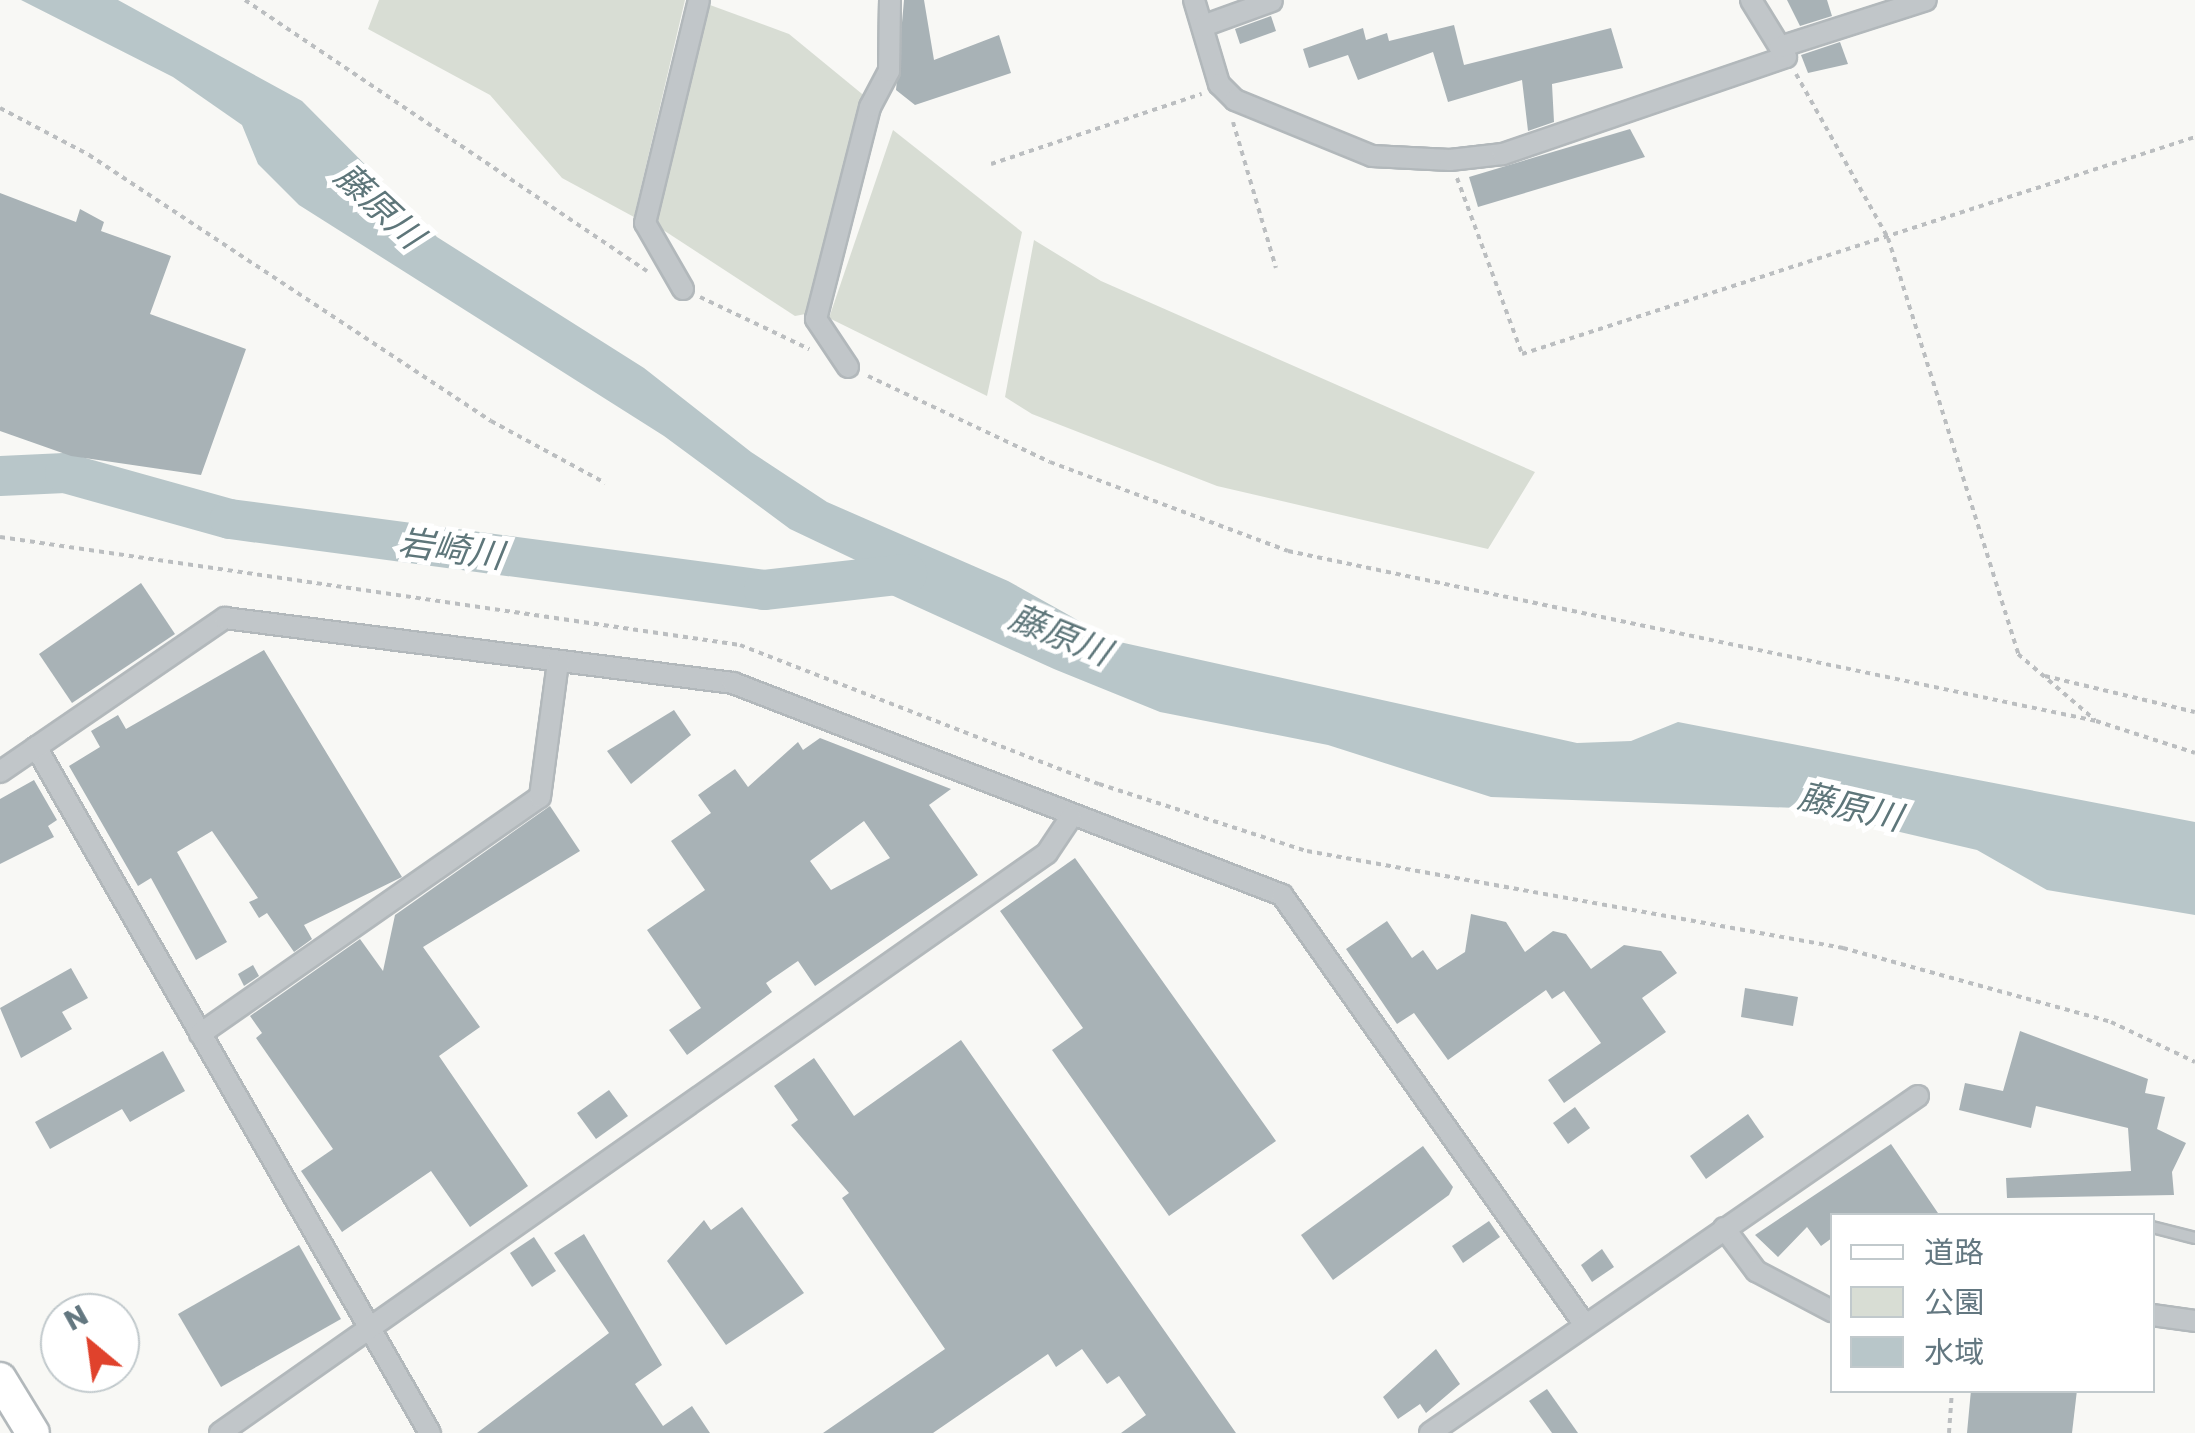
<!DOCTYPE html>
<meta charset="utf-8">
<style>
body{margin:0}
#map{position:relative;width:2195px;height:1433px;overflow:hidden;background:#f8f8f5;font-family:Poppins,"Noto Sans JP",sans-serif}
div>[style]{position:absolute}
.green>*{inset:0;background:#d8ddd4}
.water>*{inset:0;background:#b8c6c9}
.river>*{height:40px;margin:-20px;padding:0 20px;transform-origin:20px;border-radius:20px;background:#b8c6c9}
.building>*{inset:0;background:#a8b2b6}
.path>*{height:4px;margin-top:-2px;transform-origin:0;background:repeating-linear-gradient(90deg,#bbbec0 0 5px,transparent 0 10px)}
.roads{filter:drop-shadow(2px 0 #b2b8bb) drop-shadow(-2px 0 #b2b8bb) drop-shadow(0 2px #b2b8bb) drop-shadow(0 -2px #b2b8bb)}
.lane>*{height:10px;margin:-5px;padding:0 5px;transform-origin:5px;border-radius:5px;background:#c1c6c9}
.street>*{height:20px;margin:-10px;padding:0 10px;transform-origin:10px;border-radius:10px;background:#c1c6c9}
.primary>*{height:32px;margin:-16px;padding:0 16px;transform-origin:16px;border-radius:16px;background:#fff}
span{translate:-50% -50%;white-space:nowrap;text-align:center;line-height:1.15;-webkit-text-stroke:10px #fff;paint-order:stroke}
.water-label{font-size:35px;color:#5e767a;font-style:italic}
.legend{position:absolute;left:1830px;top:1213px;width:325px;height:180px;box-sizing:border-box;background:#fff;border:2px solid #c1c9cc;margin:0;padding:12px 18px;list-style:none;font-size:30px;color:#637780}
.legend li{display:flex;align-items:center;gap:20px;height:50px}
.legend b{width:50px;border:2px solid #c1c9cc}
.north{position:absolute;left:40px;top:1293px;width:100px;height:100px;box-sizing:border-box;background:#fff;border:2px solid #c1c9cc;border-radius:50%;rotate:331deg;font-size:28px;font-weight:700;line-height:40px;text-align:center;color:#637780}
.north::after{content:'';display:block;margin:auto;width:35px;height:45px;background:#e0422c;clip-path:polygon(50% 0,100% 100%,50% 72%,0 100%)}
</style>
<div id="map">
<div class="green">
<div style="clip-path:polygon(379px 0,685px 0,634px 217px,562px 178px,490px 95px,368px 29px)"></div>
<div style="clip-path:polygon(710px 5px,789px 34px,867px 98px,816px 312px,795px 316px,654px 224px)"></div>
<div style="clip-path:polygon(893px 130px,1022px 232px,987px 396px,829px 318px)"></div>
<div style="clip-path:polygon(1034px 240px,1101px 281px,1535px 472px,1488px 549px,1217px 486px,1032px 414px,1005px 397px)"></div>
</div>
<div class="water">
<div style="clip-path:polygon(21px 0,118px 0,302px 101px,437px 237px,644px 368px,751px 452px,827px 502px,1008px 581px,1115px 641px,1577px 743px,1631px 741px,1678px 722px,2195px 822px,2195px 915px,2047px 890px,1977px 850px,1797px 808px,1491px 797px,1328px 745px,1160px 712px,1054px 669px,889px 594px,868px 566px,790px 529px,664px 436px,299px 205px,258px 164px,242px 125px,173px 77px)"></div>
</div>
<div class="river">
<div style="left:0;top:476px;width:65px;rotate:-2.6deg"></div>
<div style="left:65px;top:473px;width:171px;rotate:15.6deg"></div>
<div style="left:230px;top:519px;width:539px;rotate:7.57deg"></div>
<div style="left:764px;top:590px;width:144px;rotate:-6.4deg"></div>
</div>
<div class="building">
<div style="clip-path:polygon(904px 0,924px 0,934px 60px,999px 35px,1011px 73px,915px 105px,896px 90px)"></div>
<div style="clip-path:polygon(1787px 0,1827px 0,1832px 16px,1800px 26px)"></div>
<div style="clip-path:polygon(1271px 16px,1276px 31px,1240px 44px,1235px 29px)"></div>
<div style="clip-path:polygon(1454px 25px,1464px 65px,1611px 28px,1623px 68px,1552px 84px,1554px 122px,1528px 131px,1522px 80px,1448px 102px,1433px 52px,1358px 80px,1348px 55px,1309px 68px,1303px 49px,1363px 28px,1366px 40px,1387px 33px,1389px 41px)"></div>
<div style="clip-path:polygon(1840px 42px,1848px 64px,1808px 73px,1801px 55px)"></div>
<div style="clip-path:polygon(1630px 129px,1645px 157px,1478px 207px,1469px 177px)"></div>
<div style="clip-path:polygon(0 193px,76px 222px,80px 209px,104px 222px,101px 231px,171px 256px,150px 314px,246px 349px,201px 475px,71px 456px,0 431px)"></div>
<div style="clip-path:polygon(141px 583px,175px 634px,72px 703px,39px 654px)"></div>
<div style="clip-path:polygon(264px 650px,402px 877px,304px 925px,312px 939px,294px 952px,267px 913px,259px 918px,249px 902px,258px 898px,212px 831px,177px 852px,227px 942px,196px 960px,151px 878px,138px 886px,69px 766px,100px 747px,91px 731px,118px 715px,126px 729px)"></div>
<div style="clip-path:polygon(674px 710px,691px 735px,631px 784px,607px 751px)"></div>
<div style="clip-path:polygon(evenodd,820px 738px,951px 789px,929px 805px,978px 875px,815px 986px,798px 961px,766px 983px,772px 992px,687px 1055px,669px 1030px,701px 1008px,647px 930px,705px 890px,671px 841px,711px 813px,698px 795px,735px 769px,748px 787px,798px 742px,803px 750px,820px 738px,864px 821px,890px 858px,831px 890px,810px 861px,864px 821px)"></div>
<div style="clip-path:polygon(34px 780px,57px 820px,48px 826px,54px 837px,0 864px,0 799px)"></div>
<div style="clip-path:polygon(550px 806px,580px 851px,423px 947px,480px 1027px,439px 1056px,528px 1186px,470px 1227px,431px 1171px,342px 1232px,301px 1171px,333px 1149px,256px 1038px,262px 1033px,250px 1016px,360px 939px,383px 971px,395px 915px)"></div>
<div style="clip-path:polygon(1075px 858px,1276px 1141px,1169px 1216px,1052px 1050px,1083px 1028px,1000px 911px)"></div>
<div style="clip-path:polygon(1471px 914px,1506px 922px,1525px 952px,1553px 931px,1566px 934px,1591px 969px,1624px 945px,1661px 951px,1677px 973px,1642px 998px,1666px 1032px,1564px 1103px,1548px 1080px,1601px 1043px,1564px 991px,1552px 999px,1546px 990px,1448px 1060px,1414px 1013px,1397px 1024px,1346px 949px,1387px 921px,1412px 958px,1423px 950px,1437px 970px,1465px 952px)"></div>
<div style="clip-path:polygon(253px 965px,259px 976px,244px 986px,238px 974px)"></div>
<div style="clip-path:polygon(71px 968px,88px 998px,62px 1012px,72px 1029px,21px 1058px,0 1008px)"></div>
<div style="clip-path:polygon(1745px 988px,1798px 997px,1793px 1026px,1741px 1017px)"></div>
<div style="clip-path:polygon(2020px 1031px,2148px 1079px,2145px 1093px,2165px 1097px,2157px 1129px,2186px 1143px,2172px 1172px,2174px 1195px,2007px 1198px,2006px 1178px,2131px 1171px,2128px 1128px,2036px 1106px,2031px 1128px,1959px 1110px,1965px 1083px,2003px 1091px)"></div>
<div style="clip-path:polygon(961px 1040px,1236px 1433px,1121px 1433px,1146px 1415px,1119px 1376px,1107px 1384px,1082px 1349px,1056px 1367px,1048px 1354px,933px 1433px,823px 1433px,945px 1349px,842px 1198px,849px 1193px,791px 1125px,798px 1120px,774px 1086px,814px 1058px,854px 1116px)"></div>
<div style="clip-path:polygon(163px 1051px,185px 1091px,130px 1122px,122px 1109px,50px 1149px,35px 1122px)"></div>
<div style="clip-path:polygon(609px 1090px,628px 1116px,596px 1139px,577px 1113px)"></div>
<div style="clip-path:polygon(1575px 1107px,1590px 1128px,1568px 1144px,1553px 1123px)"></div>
<div style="clip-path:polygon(1748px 1114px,1764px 1137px,1706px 1179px,1690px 1156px)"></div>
<div style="clip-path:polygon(1891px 1144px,1940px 1216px,1832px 1216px,1832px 1238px,1821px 1246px,1807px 1227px,1778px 1257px,1755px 1235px)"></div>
<div style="clip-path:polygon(1423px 1146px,1453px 1187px,1449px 1195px,1333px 1280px,1301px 1235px)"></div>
<div style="clip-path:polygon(742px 1207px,804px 1293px,726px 1345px,667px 1261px,704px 1220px,711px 1230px)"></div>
<div style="clip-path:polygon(1489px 1221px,1500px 1237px,1463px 1263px,1452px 1246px)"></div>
<div style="clip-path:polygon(584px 1234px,662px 1365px,635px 1384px,663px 1426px,692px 1406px,710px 1433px,477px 1433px,609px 1333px,554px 1253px)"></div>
<div style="clip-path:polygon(534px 1237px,556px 1271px,532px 1287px,510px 1253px)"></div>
<div style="clip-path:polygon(299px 1245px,341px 1319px,221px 1387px,178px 1314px)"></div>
<div style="clip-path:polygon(1602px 1249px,1614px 1267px,1592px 1282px,1581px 1265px)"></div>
<div style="clip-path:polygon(1436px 1349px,1460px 1384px,1426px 1413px,1420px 1404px,1398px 1419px,1383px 1397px)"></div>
<div style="clip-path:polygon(1547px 1389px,1578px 1433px,1552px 1433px,1529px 1401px)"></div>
<div style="clip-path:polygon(1971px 1390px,2077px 1390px,2072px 1433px,1967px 1433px)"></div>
</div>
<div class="path">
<div style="left:245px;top:0;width:485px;rotate:34deg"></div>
<div style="left:1796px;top:74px;width:188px;rotate:60.7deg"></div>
<div style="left:1888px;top:238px;width:436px;rotate:72.6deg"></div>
<div style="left:2018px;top:654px;width:101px;rotate:40.6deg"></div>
<div style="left:0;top:108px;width:101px;rotate:27.8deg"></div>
<div style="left:89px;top:155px;width:482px;rotate:33.5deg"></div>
<div style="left:491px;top:421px;width:130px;rotate:28.5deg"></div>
<div style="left:1233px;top:122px;width:152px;rotate:73.6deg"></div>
<div style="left:991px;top:164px;width:222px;rotate:-18.4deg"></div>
<div style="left:1457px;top:178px;width:188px;rotate:69.7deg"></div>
<div style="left:1522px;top:354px;width:707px;rotate:-17.87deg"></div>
<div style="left:700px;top:297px;width:121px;rotate:25.5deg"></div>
<div style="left:868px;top:376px;width:201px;rotate:25.3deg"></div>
<div style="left:1050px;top:462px;width:254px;rotate:20.5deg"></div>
<div style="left:1288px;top:551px;width:826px;rotate:11.88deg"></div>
<div style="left:2096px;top:721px;width:104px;rotate:17.9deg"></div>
<div style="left:0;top:537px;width:748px;rotate:8.3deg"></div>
<div style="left:740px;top:645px;width:385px;rotate:21.2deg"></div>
<div style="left:1099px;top:784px;width:219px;rotate:17.9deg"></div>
<div style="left:1307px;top:851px;width:545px;rotate:10.26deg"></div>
<div style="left:1843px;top:948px;width:278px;rotate:15.4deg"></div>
<div style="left:2111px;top:1022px;width:93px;rotate:25.5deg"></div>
<div style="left:2045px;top:676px;width:154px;rotate:13.5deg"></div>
<div style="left:1949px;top:1433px;width:43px;rotate:-86deg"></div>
</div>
<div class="roads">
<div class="lane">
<div style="left:2152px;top:1227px;width:44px;rotate:14.3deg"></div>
</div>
<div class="street">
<div style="left:1194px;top:0;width:88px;rotate:73.4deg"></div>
<div style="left:1219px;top:84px;width:23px;rotate:45deg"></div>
<div style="left:1235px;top:100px;width:148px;rotate:22.2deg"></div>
<div style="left:1372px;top:156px;width:78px;rotate:2.9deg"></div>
<div style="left:1450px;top:160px;width:53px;rotate:-6.5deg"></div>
<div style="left:1503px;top:154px;width:299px;rotate:-18.9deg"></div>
<div style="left:1786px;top:57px;width:67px;rotate:-121.6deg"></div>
<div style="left:1203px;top:26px;width:73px;rotate:-19.9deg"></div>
<div style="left:1780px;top:47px;width:153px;rotate:-17.8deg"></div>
<div style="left:683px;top:289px;width:76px;rotate:-119.9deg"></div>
<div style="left:645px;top:223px;width:229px;rotate:-76.4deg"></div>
<div style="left:848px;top:367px;width:58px;rotate:-123.7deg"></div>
<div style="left:816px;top:319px;width:219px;rotate:-75.7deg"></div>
<div style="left:870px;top:107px;width:41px;rotate:-62.2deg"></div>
<div style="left:889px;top:71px;width:71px;rotate:-89.2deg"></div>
<div style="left:36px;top:747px;width:791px;rotate:60.13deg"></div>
<div style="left:0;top:772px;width:273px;rotate:-34.4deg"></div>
<div style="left:225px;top:618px;width:512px;rotate:7.29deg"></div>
<div style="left:733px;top:683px;width:589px;rotate:21.11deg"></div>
<div style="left:1282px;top:895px;width:526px;rotate:54.83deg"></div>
<div style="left:200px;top:1034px;width:414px;rotate:-34.9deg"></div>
<div style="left:540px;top:797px;width:136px;rotate:-82.4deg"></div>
<div style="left:1724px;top:1228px;width:54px;rotate:53.3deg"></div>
<div style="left:1756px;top:1271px;width:86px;rotate:27.8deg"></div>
<div style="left:2152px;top:1315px;width:43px;rotate:7.9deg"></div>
<div style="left:220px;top:1433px;width:1010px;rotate:-35.04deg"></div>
<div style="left:1047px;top:853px;width:43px;rotate:-56.3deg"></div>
<div style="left:1430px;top:1433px;width:593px;rotate:-34.63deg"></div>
</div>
<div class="primary">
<div style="left:0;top:1379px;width:63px;rotate:58.6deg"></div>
</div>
</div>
<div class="water-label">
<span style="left:379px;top:206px;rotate:43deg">藤原川</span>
<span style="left:451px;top:549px;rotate:8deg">岩崎川</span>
<span style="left:1060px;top:635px;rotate:22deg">藤原川</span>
<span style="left:1850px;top:807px;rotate:13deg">藤原川</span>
</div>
<ul class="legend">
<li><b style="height:12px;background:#fff"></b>道路</li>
<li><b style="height:28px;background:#d8ddd4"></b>公園</li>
<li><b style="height:28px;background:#b8c6c9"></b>水域</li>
</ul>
<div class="north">N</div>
</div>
